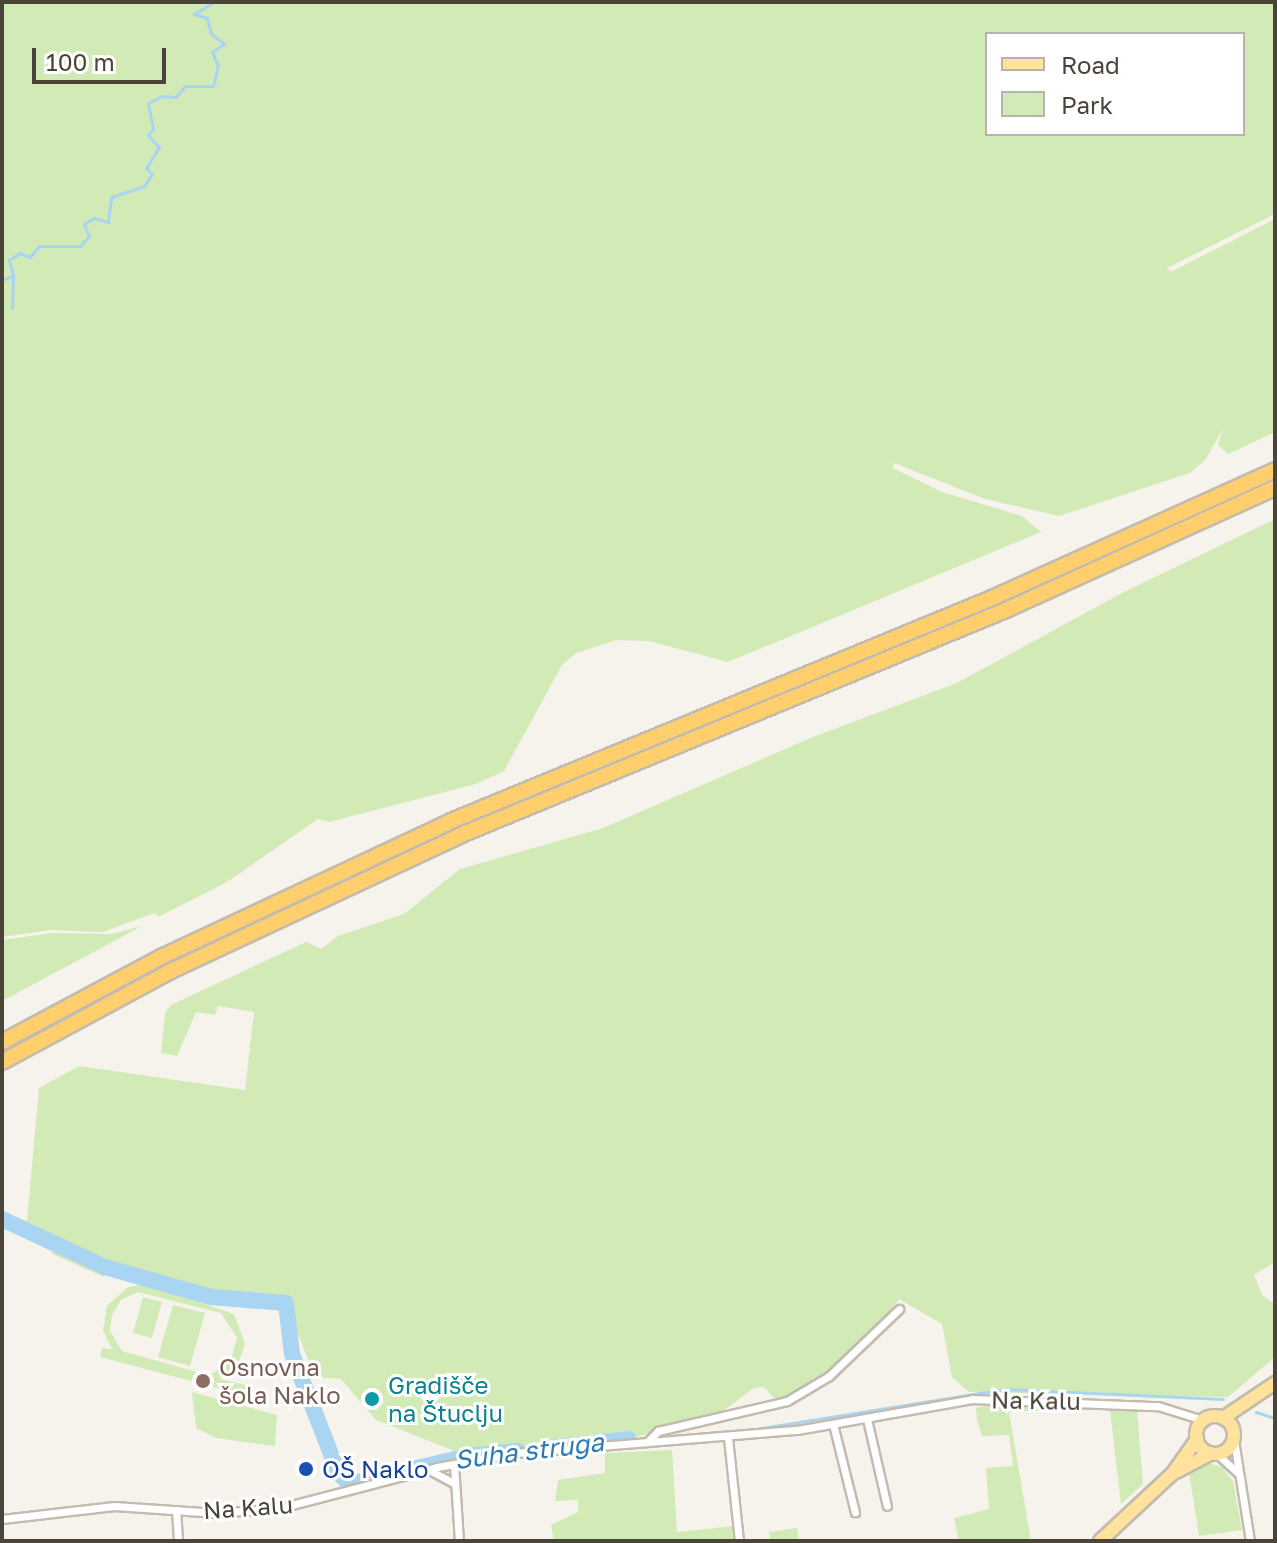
<!DOCTYPE html>
<meta charset="utf-8">
<style>
body{margin:0}
#map{position:relative;width:1277px;height:1543px;overflow:hidden;background:#f6f3ec;font-family:"Golos Text",sans-serif}
div>[style]{position:absolute}
.green>*{inset:0;background:#d2eab5}
.stream>*{height:3px;margin:-1.5px;padding:0 1.5px;transform-origin:1.5px;border-radius:1.5px;background:#a9d4f2}
.river>*{height:16px;margin:-8px;padding:0 8px;transform-origin:8px;border-radius:8px;background:#a9d4f2}
.roads{filter:drop-shadow(2px 0 #c2bbae) drop-shadow(-2px 0 #c2bbae) drop-shadow(0 2px #c2bbae) drop-shadow(0 -2px #c2bbae)}
.street>*{height:7px;margin:-3.5px;padding:0 3.5px;transform-origin:3.5px;border-radius:3.5px;background:#fff}
.primary>*{height:12px;margin:-6px;padding:0 6px;transform-origin:6px;border-radius:6px;background:#ffe39c}
.primary>.ring{margin:-6px;padding:0;box-sizing:content-box;background:none;border:12px solid #ffe39c;border-radius:50%}
.highway>*{height:14px;margin:-7px;padding:0 7px;transform-origin:7px;border-radius:7px;background:#ffcf6e}
.dots>*{width:22px;height:22px;translate:-50% -50%;box-sizing:border-box;border:4px solid #fff;border-radius:50%}
span{translate:-50% -50%;white-space:nowrap;text-align:center;line-height:1.15;-webkit-text-stroke:6px #fff;paint-order:stroke}
.education-label{font-size:24px;color:#785e54}
.left{translate:0 -50%;text-align:left}
.culture-label{font-size:24px;color:#0d838f}
.street-label{font-size:24px;color:#4b4439}
.transit-label{font-size:24px;color:#164399}
.water-label{font-size:26px;color:#2e7ab2;font-style:italic}
.frame{position:absolute;inset:0;border:4px solid #4b4439;pointer-events:none}
.legend{position:absolute;left:985px;top:32px;width:260px;height:104px;box-sizing:border-box;background:#fff;border:2px solid #b7b4b0;margin:0;padding:10px 14px;list-style:none;font-size:24px;color:#4b4439}
.legend li{display:flex;align-items:center;gap:16px;height:40px}
.legend b{width:40px;border:2px solid #b7b4b0}
.scale{position:absolute;left:32px;top:48px;width:134px;height:36px;box-sizing:border-box;border:4px solid #4b4439;border-top:0;padding-left:10px;font-size:24px;line-height:28px;white-space:nowrap;color:#4b4439;-webkit-text-stroke:6px #fff;paint-order:stroke}
</style>
<div id="map">
<div class="green">
<div style="clip-path:polygon(evenodd,2px 2px,1275px 2px,1275px 214px,1167px 268px,1171px 272px,1275px 219px,1275px 432px,1228px 454px,1218px 445px,1223px 428px,1206px 459px,1190px 473px,1059px 516px,985px 499px,894px 463px,893px 468px,942px 492px,1022px 516px,1041px 532px,728px 662px,649px 641px,617px 640px,576px 653px,562px 665px,504px 771px,476px 784px,329px 822px,318px 819px,227px 882px,158px 917px,155px 913px,103px 932px,51px 930px,2px 937px,2px 2px,987px 34px,1243px 34px,1243px 134px,987px 134px,987px 34px)"></div>
<div style="clip-path:polygon(1275px 519px,1275px 1262px,1254px 1275px,1262px 1295px,1275px 1304px,1275px 1357px,1228px 1397px,969px 1392px,952px 1377px,942px 1324px,899px 1299px,859px 1350px,778px 1402px,764px 1387px,754px 1388px,723px 1411px,629px 1439px,467px 1456px,376px 1420px,341px 1379px,315px 1377px,286px 1303px,211px 1297px,106px 1267px,104px 1277px,52px 1254px,53px 1248px,73px 1252px,2px 1217px,2px 1212px,27px 1221px,39px 1088px,79px 1066px,245px 1090px,254px 1012px,218px 1006px,215px 1015px,196px 1012px,177px 1056px,161px 1053px,165px 1013px,171px 1005px,306px 942px,321px 949px,338px 936px,404px 914px,460px 869px,603px 828px,813px 737px,957px 683px,1124px 592px)"></div>
<div style="clip-path:polygon(142px 926px,8px 998px,2px 1001px,2px 940px,51px 933px,112px 934px)"></div>
<div style="clip-path:polygon(evenodd,146px 1284px,234px 1314px,245px 1344px,239px 1361px,220px 1379px,250px 1386px,248px 1396px,100px 1357px,102px 1348px,112px 1349px,103px 1331px,107px 1306px,128px 1287px,146px 1284px,138px 1292px,221px 1313px,237px 1338px,231px 1360px,214px 1373px,200px 1373px,122px 1351px,110px 1331px,112px 1315px,121px 1300px,138px 1292px)"></div>
<div style="clip-path:polygon(143px 1297px,162px 1302px,152px 1338px,133px 1333px)"></div>
<div style="clip-path:polygon(173px 1305px,205px 1313px,190px 1366px,158px 1357px)"></div>
<div style="clip-path:polygon(192px 1392px,277px 1415px,275px 1446px,216px 1438px,196px 1428px)"></div>
<div style="clip-path:polygon(996px 1404px,1084px 1408px,1009px 1412px,1031px 1541px,959px 1541px,954px 1518px,989px 1509px,986px 1468px,1013px 1466px,1009px 1435px,982px 1436px,977px 1420px,976px 1408px)"></div>
<div style="clip-path:polygon(1110px 1410px,1137px 1411px,1143px 1484px,1121px 1504px)"></div>
<div style="clip-path:polygon(672px 1450px,677px 1532px,735px 1526px,736px 1541px,554px 1541px,551px 1525px,578px 1512px,578px 1500px,555px 1501px,558px 1480px,605px 1473px,605px 1453px)"></div>
<div style="clip-path:polygon(1207px 1463px,1222px 1467px,1233px 1481px,1242px 1530px,1199px 1536px,1189px 1472px)"></div>
<div style="clip-path:polygon(797px 1528px,799px 1541px,770px 1541px,769px 1532px)"></div>
</div>
<div class="stream">
<div style="left:2px;top:280px;width:12px;rotate:-24deg"></div>
<div style="left:13px;top:275px;width:16px;rotate:-105deg"></div>
<div style="left:9px;top:260px;width:13px;rotate:-32deg"></div>
<div style="left:20px;top:253px;width:11px;rotate:22deg"></div>
<div style="left:30px;top:257px;width:14px;rotate:-51deg"></div>
<div style="left:39px;top:246px;width:41px"></div>
<div style="left:80px;top:246px;width:13px;rotate:-48deg"></div>
<div style="left:89px;top:236px;width:13px;rotate:-113deg"></div>
<div style="left:84px;top:224px;width:12px;rotate:-31deg"></div>
<div style="left:94px;top:218px;width:15px;rotate:16deg"></div>
<div style="left:108px;top:222px;width:25px;rotate:-83deg"></div>
<div style="left:111px;top:197px;width:35px;rotate:-18deg"></div>
<div style="left:144px;top:186px;width:14px;rotate:-56deg"></div>
<div style="left:152px;top:174px;width:8px;rotate:-135deg"></div>
<div style="left:146px;top:168px;width:25px;rotate:-58deg"></div>
<div style="left:159px;top:147px;width:16px;rotate:-133deg"></div>
<div style="left:148px;top:135px;width:8px;rotate:-50deg"></div>
<div style="left:153px;top:129px;width:26px;rotate:-101deg"></div>
<div style="left:148px;top:103px;width:16px;rotate:-27deg"></div>
<div style="left:162px;top:96px;width:14px;rotate:4deg"></div>
<div style="left:176px;top:97px;width:14px;rotate:-51deg"></div>
<div style="left:185px;top:86px;width:28px"></div>
<div style="left:213px;top:86px;width:21px;rotate:-76deg"></div>
<div style="left:218px;top:66px;width:15px;rotate:-113deg"></div>
<div style="left:212px;top:52px;width:14px;rotate:-34deg"></div>
<div style="left:224px;top:44px;width:16px;rotate:-142deg"></div>
<div style="left:211px;top:34px;width:16px;rotate:-104deg"></div>
<div style="left:207px;top:18px;width:14px;rotate:-163deg"></div>
<div style="left:194px;top:14px;width:23px;rotate:-31deg"></div>
<div style="left:12px;top:308px;width:32px;rotate:-88deg"></div>
<div style="left:1256px;top:1412px;width:20px;rotate:18deg"></div>
<div style="left:737px;top:1432px;width:270px;rotate:-9.1deg"></div>
<div style="left:1004px;top:1389px;width:219px;rotate:2.6deg"></div>
</div>
<div class="river">
<div style="left:2px;top:1219px;width:114px;rotate:25deg"></div>
<div style="left:105px;top:1267px;width:110px;rotate:15.8deg"></div>
<div style="left:211px;top:1297px;width:75px;rotate:4.6deg"></div>
<div style="left:286px;top:1303px;width:51px;rotate:83.3deg"></div>
<div style="left:292px;top:1354px;width:127px;rotate:68.7deg"></div>
<div style="left:338px;top:1472px;width:16px;rotate:47deg"></div>
<div style="left:349px;top:1484px;width:121px;rotate:-13.3deg"></div>
<div style="left:467px;top:1456px;width:51px;rotate:-5.6deg"></div>
<div style="left:557px;top:1447px;width:72px;rotate:-6.3deg"></div>
</div>
<div class="roads">
<div class="street">
<div style="left:867px;top:1419px;width:89px;rotate:77.1deg"></div>
<div style="left:833px;top:1424px;width:91px;rotate:76deg"></div>
<div style="left:728px;top:1438px;width:104px;rotate:83.9deg"></div>
<div style="left:1234px;top:1440px;width:102px;rotate:81deg"></div>
<div style="left:647px;top:1442px;width:16px;rotate:-45deg"></div>
<div style="left:658px;top:1431px;width:132px;rotate:-13.1deg"></div>
<div style="left:787px;top:1401px;width:49px;rotate:-30.8deg"></div>
<div style="left:829px;top:1376px;width:97px;rotate:-43.7deg"></div>
<div style="left:1217px;top:1454px;width:28px;rotate:42deg"></div>
<div style="left:454px;top:1464px;width:77px;rotate:86.3deg"></div>
<div style="left:431px;top:1471px;width:26px;rotate:28deg"></div>
<div style="left:176px;top:1510px;width:31px;rotate:86deg"></div>
<div style="left:2px;top:1519px;width:113px;rotate:-6.6deg"></div>
<div style="left:114px;top:1506px;width:103px;rotate:3.9deg"></div>
<div style="left:217px;top:1513px;width:63px;rotate:-4.5deg"></div>
<div style="left:280px;top:1508px;width:162px;rotate:-14.6deg"></div>
<div style="left:437px;top:1467px;width:79px;rotate:-10.2deg"></div>
<div style="left:515px;top:1453px;width:283px;rotate:-4.7deg"></div>
<div style="left:797px;top:1430px;width:178px;rotate:-10deg"></div>
<div style="left:972px;top:1399px;width:186px;rotate:2.2deg"></div>
<div style="left:1158px;top:1406px;width:47px;rotate:17.3deg"></div>
</div>
<div class="primary">
<div class="ring" style="left:1196px;top:1416px;width:26px;height:26px"></div>
<div style="left:1223px;top:1418px;width:63px;rotate:-33.9deg"></div>
<div style="left:1176px;top:1472px;width:40px;rotate:-28deg"></div>
<div style="left:1100px;top:1541px;width:100px;rotate:-43deg"></div>
<div style="left:1173px;top:1473px;width:42px;rotate:-54.8deg"></div>
</div>
<div class="highway">
<div style="left:2px;top:1042px;width:180px;rotate:-28.1deg"></div>
<div style="left:161px;top:957px;width:320px;rotate:-25.1deg"></div>
<div style="left:451px;top:821px;width:585px;rotate:-22.4deg"></div>
<div style="left:992px;top:598px;width:311px;rotate:-24.3deg"></div>
<div style="left:2px;top:1062px;width:192px;rotate:-28.3deg"></div>
<div style="left:171px;top:971px;width:320px;rotate:-25.1deg"></div>
<div style="left:461px;top:835px;width:590px;rotate:-22.43deg"></div>
<div style="left:1006px;top:610px;width:295px;rotate:-24.4deg"></div>
</div>
</div>
<div class="dots">
<div style="left:203px;top:1381px;background:#8d6e63"></div>
<div style="left:372px;top:1399px;background:#0f9aa8"></div>
<div style="left:306px;top:1469px;background:#1a4fb4"></div>
</div>
<div class="education-label">
<span class="left" style="left:219px;top:1381px">Osnovna<br>šola Naklo</span>
</div>
<div class="culture-label">
<span class="left" style="left:388px;top:1399px">Gradišče<br>na Štuclju</span>
</div>
<div class="street-label">
<span style="left:1036px;top:1400px;rotate:1deg">Na Kalu</span>
<span style="left:248px;top:1507px;rotate:-4deg">Na Kalu</span>
</div>
<div class="transit-label">
<span class="left" style="left:322px;top:1469px">OŠ Naklo</span>
</div>
<div class="water-label">
<span style="left:529px;top:1451px;rotate:-7deg">Suha struga</span>
</div>
<div class="frame"></div>
<ul class="legend">
<li><b style="height:10px;background:#ffe39c"></b>Road</li>
<li><b style="height:22px;background:#d2eab5"></b>Park</li>
</ul>
<div class="scale">100 m</div>
</div>
